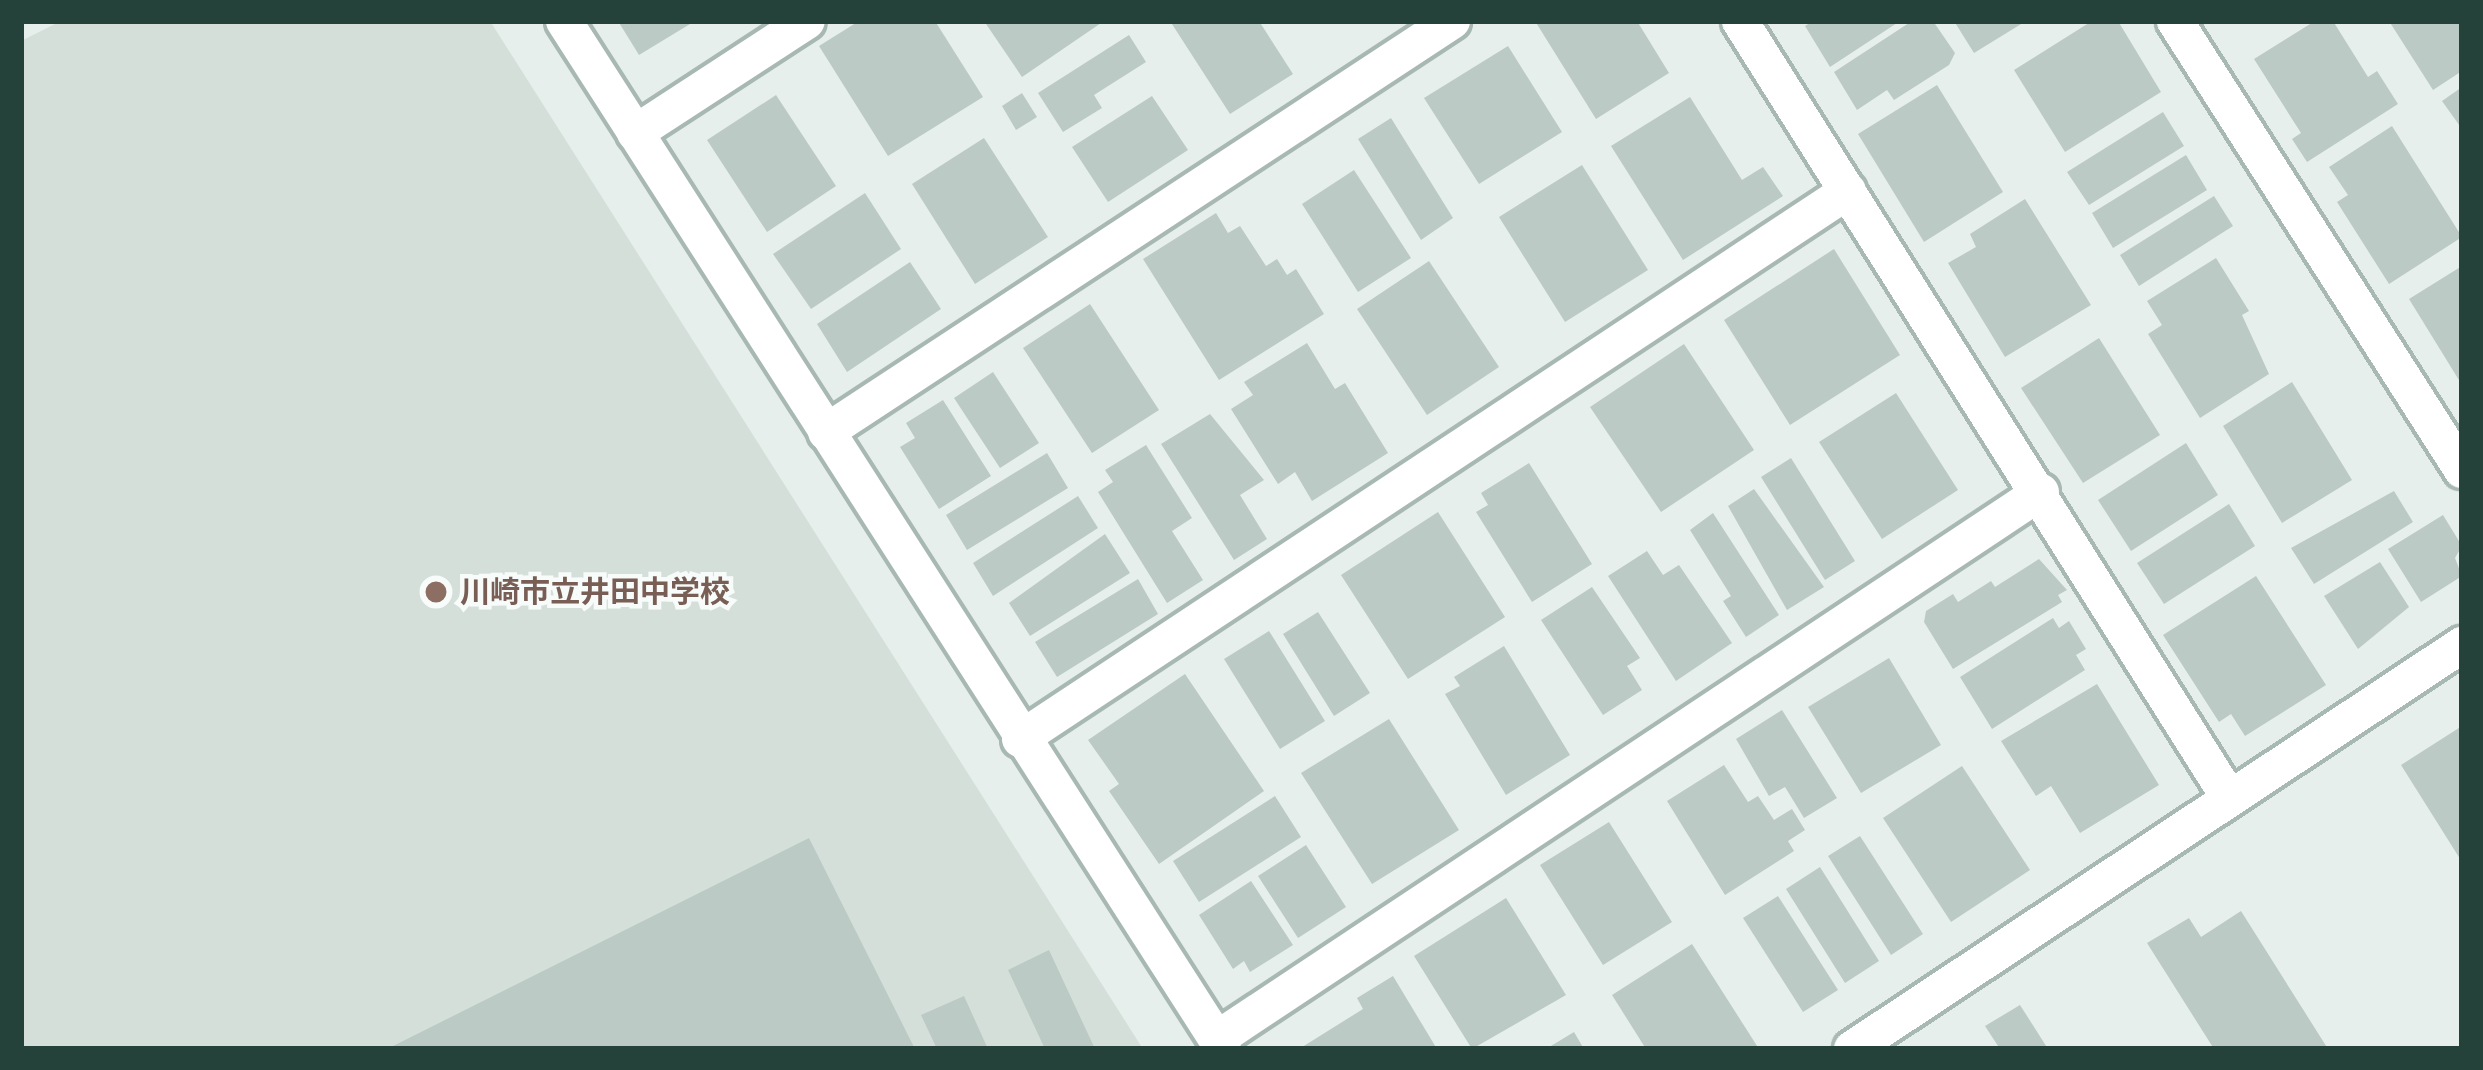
<!DOCTYPE html>
<meta charset="utf-8">
<style>
body{margin:0}
#map{position:relative;width:2483px;height:1070px;overflow:hidden;background:#e6efeb;font-family:"Fira Sans","Noto Sans JP",sans-serif}
div>[style]{position:absolute}
.built>*{inset:0;background:#d4dfda}
.building>*{inset:0;background:#bbcac4}
.roads{filter:drop-shadow(3px 0 #a8b8b2) drop-shadow(-3px 0 #a8b8b2) drop-shadow(0 3px #a8b8b2) drop-shadow(0 -3px #a8b8b2)}
.minor>*{height:36px;margin:-18px;padding:0 18px;transform-origin:18px;border-radius:18px;background:#fff}
.dots>*{width:33px;height:33px;translate:-50% -50%;box-sizing:border-box;border:6px solid #f7fbf9;border-radius:50%}
span{translate:-50% -50%;white-space:nowrap;text-align:center;line-height:1.15;-webkit-text-stroke:9px #f7fbf9;paint-order:stroke}
.education-label{font-size:30px;color:#785e54;font-weight:700}
.left{translate:0 -50%;text-align:left}
.frame{position:absolute;inset:0;border:24px solid #24423a;pointer-events:none}
</style>
<div id="map">
<div class="built">
<div style="clip-path:polygon(61px 21px,490px 21px,1143px 1049px,21px 1049px,21px 41px)"></div>
</div>
<div class="building">
<div style="clip-path:polygon(618px 21px,695px 21px,639px 55px)"></div>
<div style="clip-path:polygon(859px 21px,935px 21px,983px 97px,888px 156px,819px 46px)"></div>
<div style="clip-path:polygon(984px 21px,1104px 21px,1022px 77px)"></div>
<div style="clip-path:polygon(1170px 21px,1259px 21px,1293px 74px,1230px 114px)"></div>
<div style="clip-path:polygon(1535px 21px,1637px 21px,1669px 73px,1596px 119px)"></div>
<div style="clip-path:polygon(1813px 21px,1900px 21px,1830px 67px,1805px 26px)"></div>
<div style="clip-path:polygon(1912px 21px,1933px 21px,1955px 53px,1949px 65px,1894px 100px,1887px 90px,1857px 110px,1834px 72px)"></div>
<div style="clip-path:polygon(1954px 21px,2026px 21px,1974px 53px)"></div>
<div style="clip-path:polygon(2092px 21px,2118px 21px,2161px 92px,2065px 152px,2014px 70px)"></div>
<div style="clip-path:polygon(2315px 21px,2333px 21px,2368px 77px,2377px 71px,2398px 104px,2307px 162px,2292px 139px,2301px 133px,2254px 59px)"></div>
<div style="clip-path:polygon(2389px 21px,2462px 21px,2462px 71px,2433px 90px)"></div>
<div style="clip-path:polygon(1129px 35px,1146px 62px,1094px 95px,1102px 108px,1063px 132px,1038px 93px)"></div>
<div style="clip-path:polygon(1508px 46px,1562px 132px,1479px 184px,1424px 98px)"></div>
<div style="clip-path:polygon(1937px 85px,2003px 192px,1924px 242px,1858px 134px)"></div>
<div style="clip-path:polygon(2462px 87px,2462px 129px,2442px 101px)"></div>
<div style="clip-path:polygon(1022px 93px,1037px 117px,1016px 130px,1002px 106px)"></div>
<div style="clip-path:polygon(776px 95px,836px 186px,767px 232px,707px 140px)"></div>
<div style="clip-path:polygon(1152px 96px,1188px 150px,1108px 202px,1072px 147px)"></div>
<div style="clip-path:polygon(1690px 97px,1742px 180px,1763px 167px,1783px 196px,1683px 260px,1611px 146px)"></div>
<div style="clip-path:polygon(2163px 112px,2184px 146px,2089px 205px,2067px 172px)"></div>
<div style="clip-path:polygon(1391px 118px,1453px 218px,1421px 240px,1358px 139px)"></div>
<div style="clip-path:polygon(2392px 126px,2462px 237px,2389px 284px,2337px 202px,2348px 195px,2329px 167px)"></div>
<div style="clip-path:polygon(984px 138px,1048px 237px,975px 284px,912px 184px)"></div>
<div style="clip-path:polygon(2186px 155px,2207px 190px,2113px 248px,2092px 213px)"></div>
<div style="clip-path:polygon(1582px 165px,1648px 270px,1565px 322px,1499px 217px)"></div>
<div style="clip-path:polygon(1354px 170px,1411px 258px,1358px 292px,1302px 204px)"></div>
<div style="clip-path:polygon(865px 193px,901px 249px,811px 309px,773px 254px)"></div>
<div style="clip-path:polygon(2214px 196px,2233px 226px,2139px 286px,2120px 255px)"></div>
<div style="clip-path:polygon(2025px 199px,2091px 305px,2005px 357px,1948px 263px,1976px 247px,1970px 234px)"></div>
<div style="clip-path:polygon(1216px 213px,1228px 233px,1240px 226px,1266px 266px,1277px 259px,1287px 275px,1296px 269px,1324px 314px,1219px 380px,1143px 259px)"></div>
<div style="clip-path:polygon(1834px 249px,1900px 355px,1790px 425px,1724px 320px)"></div>
<div style="clip-path:polygon(2216px 258px,2249px 311px,2242px 315px,2269px 374px,2200px 418px,2148px 334px,2162px 325px,2147px 301px)"></div>
<div style="clip-path:polygon(1429px 261px,1499px 367px,1427px 415px,1357px 309px)"></div>
<div style="clip-path:polygon(910px 262px,941px 309px,847px 372px,817px 324px)"></div>
<div style="clip-path:polygon(2462px 266px,2462px 385px,2409px 299px)"></div>
<div style="clip-path:polygon(1090px 304px,1159px 410px,1092px 453px,1023px 348px)"></div>
<div style="clip-path:polygon(2099px 338px,2160px 435px,2083px 483px,2021px 388px)"></div>
<div style="clip-path:polygon(1307px 343px,1335px 389px,1345px 383px,1388px 453px,1312px 501px,1295px 472px,1278px 484px,1231px 409px,1253px 395px,1244px 382px)"></div>
<div style="clip-path:polygon(1684px 344px,1754px 450px,1661px 512px,1590px 407px)"></div>
<div style="clip-path:polygon(993px 372px,1039px 443px,1000px 468px,954px 398px)"></div>
<div style="clip-path:polygon(2292px 382px,2352px 480px,2282px 523px,2223px 426px)"></div>
<div style="clip-path:polygon(1896px 393px,1958px 490px,1882px 539px,1819px 442px)"></div>
<div style="clip-path:polygon(943px 400px,991px 476px,939px 509px,900px 447px,915px 438px,906px 423px)"></div>
<div style="clip-path:polygon(1210px 414px,1264px 480px,1240px 495px,1267px 539px,1234px 560px,1161px 444px)"></div>
<div style="clip-path:polygon(2186px 443px,2218px 495px,2131px 551px,2098px 500px)"></div>
<div style="clip-path:polygon(1146px 445px,1192px 518px,1172px 531px,1203px 580px,1167px 603px,1098px 492px,1113px 482px,1105px 470px)"></div>
<div style="clip-path:polygon(1047px 453px,1068px 488px,967px 550px,946px 515px)"></div>
<div style="clip-path:polygon(1791px 458px,1855px 561px,1825px 580px,1761px 477px)"></div>
<div style="clip-path:polygon(1529px 463px,1592px 564px,1532px 602px,1476px 512px,1488px 505px,1481px 493px)"></div>
<div style="clip-path:polygon(1754px 489px,1824px 587px,1787px 610px,1728px 506px)"></div>
<div style="clip-path:polygon(2394px 491px,2413px 522px,2314px 584px,2291px 548px)"></div>
<div style="clip-path:polygon(1078px 496px,1098px 528px,993px 596px,973px 563px)"></div>
<div style="clip-path:polygon(2229px 504px,2255px 546px,2164px 604px,2137px 563px)"></div>
<div style="clip-path:polygon(1438px 512px,1505px 617px,1408px 679px,1341px 575px)"></div>
<div style="clip-path:polygon(1713px 513px,1779px 615px,1746px 637px,1723px 601px,1731px 596px,1690px 530px)"></div>
<div style="clip-path:polygon(2443px 515px,2462px 546px,2455px 558px,2462px 576px,2421px 602px,2388px 549px)"></div>
<div style="clip-path:polygon(1105px 534px,1130px 573px,1030px 636px,1009px 603px)"></div>
<div style="clip-path:polygon(1647px 551px,1663px 575px,1679px 565px,1732px 643px,1676px 681px,1608px 576px)"></div>
<div style="clip-path:polygon(2039px 559px,2067px 590px,2058px 595px,2062px 602px,1953px 669px,1924px 622px,1926px 611px,1953px 594px,1958px 602px,1991px 581px,1995px 587px)"></div>
<div style="clip-path:polygon(2380px 562px,2409px 607px,2358px 649px,2324px 596px)"></div>
<div style="clip-path:polygon(2256px 576px,2326px 685px,2245px 736px,2231px 714px,2219px 722px,2163px 635px)"></div>
<div style="clip-path:polygon(1138px 579px,1158px 614px,1057px 677px,1035px 642px)"></div>
<div style="clip-path:polygon(1592px 587px,1640px 658px,1627px 666px,1642px 690px,1603px 715px,1541px 620px)"></div>
<div style="clip-path:polygon(1318px 612px,1370px 693px,1334px 716px,1283px 634px)"></div>
<div style="clip-path:polygon(2053px 618px,2059px 628px,2069px 621px,2086px 649px,2076px 655px,2085px 670px,1992px 729px,1960px 677px)"></div>
<div style="clip-path:polygon(1269px 631px,1325px 721px,1280px 749px,1224px 659px)"></div>
<div style="clip-path:polygon(1504px 646px,1570px 755px,1506px 795px,1445px 694px,1460px 686px,1454px 677px)"></div>
<div style="clip-path:polygon(1889px 658px,1941px 745px,1861px 793px,1808px 707px)"></div>
<div style="clip-path:polygon(1185px 674px,1264px 791px,1159px 864px,1109px 791px,1119px 784px,1088px 740px)"></div>
<div style="clip-path:polygon(2097px 684px,2159px 785px,2080px 833px,2051px 786px,2036px 796px,2001px 741px)"></div>
<div style="clip-path:polygon(1782px 710px,1837px 798px,1804px 818px,1785px 787px,1769px 796px,1736px 739px)"></div>
<div style="clip-path:polygon(1389px 719px,1459px 830px,1372px 884px,1301px 773px)"></div>
<div style="clip-path:polygon(2462px 726px,2462px 862px,2401px 765px)"></div>
<div style="clip-path:polygon(1724px 765px,1748px 802px,1758px 796px,1774px 820px,1792px 809px,1805px 830px,1788px 841px,1794px 851px,1725px 895px,1667px 801px)"></div>
<div style="clip-path:polygon(1962px 766px,2030px 870px,1951px 922px,1883px 818px)"></div>
<div style="clip-path:polygon(1275px 796px,1301px 837px,1199px 902px,1173px 861px)"></div>
<div style="clip-path:polygon(1609px 822px,1672px 922px,1603px 965px,1540px 865px)"></div>
<div style="clip-path:polygon(1860px 836px,1923px 934px,1891px 955px,1828px 856px)"></div>
<div style="clip-path:polygon(809px 838px,915px 1049px,387px 1049px)"></div>
<div style="clip-path:polygon(1306px 845px,1346px 907px,1298px 938px,1258px 876px)"></div>
<div style="clip-path:polygon(1820px 867px,1879px 961px,1845px 983px,1786px 889px)"></div>
<div style="clip-path:polygon(1251px 881px,1293px 945px,1250px 972px,1244px 961px,1233px 969px,1199px 915px)"></div>
<div style="clip-path:polygon(1778px 896px,1838px 990px,1803px 1012px,1743px 918px)"></div>
<div style="clip-path:polygon(1506px 898px,1566px 995px,1472px 1049px,1414px 956px)"></div>
<div style="clip-path:polygon(2241px 911px,2328px 1049px,2214px 1049px,2147px 943px,2189px 918px,2201px 937px)"></div>
<div style="clip-path:polygon(1692px 944px,1759px 1049px,1646px 1049px,1612px 995px)"></div>
<div style="clip-path:polygon(1049px 950px,1095px 1049px,1045px 1049px,1008px 970px)"></div>
<div style="clip-path:polygon(1393px 976px,1437px 1049px,1299px 1049px,1363px 1009px,1357px 998px)"></div>
<div style="clip-path:polygon(964px 996px,988px 1049px,937px 1049px,921px 1015px)"></div>
<div style="clip-path:polygon(2020px 1005px,2048px 1049px,2000px 1049px,1985px 1026px)"></div>
<div style="clip-path:polygon(1574px 1032px,1584px 1049px,1546px 1049px)"></div>
</div>
<div class="roads">
<div class="minor">
<div style="left:564px;top:21px;width:1221px;rotate:57.34deg"></div>
<div style="left:1740px;top:21px;width:916px;rotate:57.8deg"></div>
<div style="left:2175px;top:21px;width:533px;rotate:57.41deg"></div>
<div style="left:635px;top:133px;width:205px;rotate:-33.1deg"></div>
<div style="left:826px;top:432px;width:749px;rotate:-33.29deg"></div>
<div style="left:1020px;top:739px;width:993px;rotate:-33.5deg"></div>
<div style="left:1217px;top:1039px;width:989px;rotate:-33.58deg"></div>
<div style="left:1852px;top:1049px;width:732px;rotate:-33.52deg"></div>
</div>
</div>
<div class="dots">
<div style="left:436px;top:592px;background:#8d6e63"></div>
</div>
<div class="education-label">
<span class="left" style="left:460px;top:592px">川崎市立井田中学校</span>
</div>
<div class="frame"></div>
</div>
